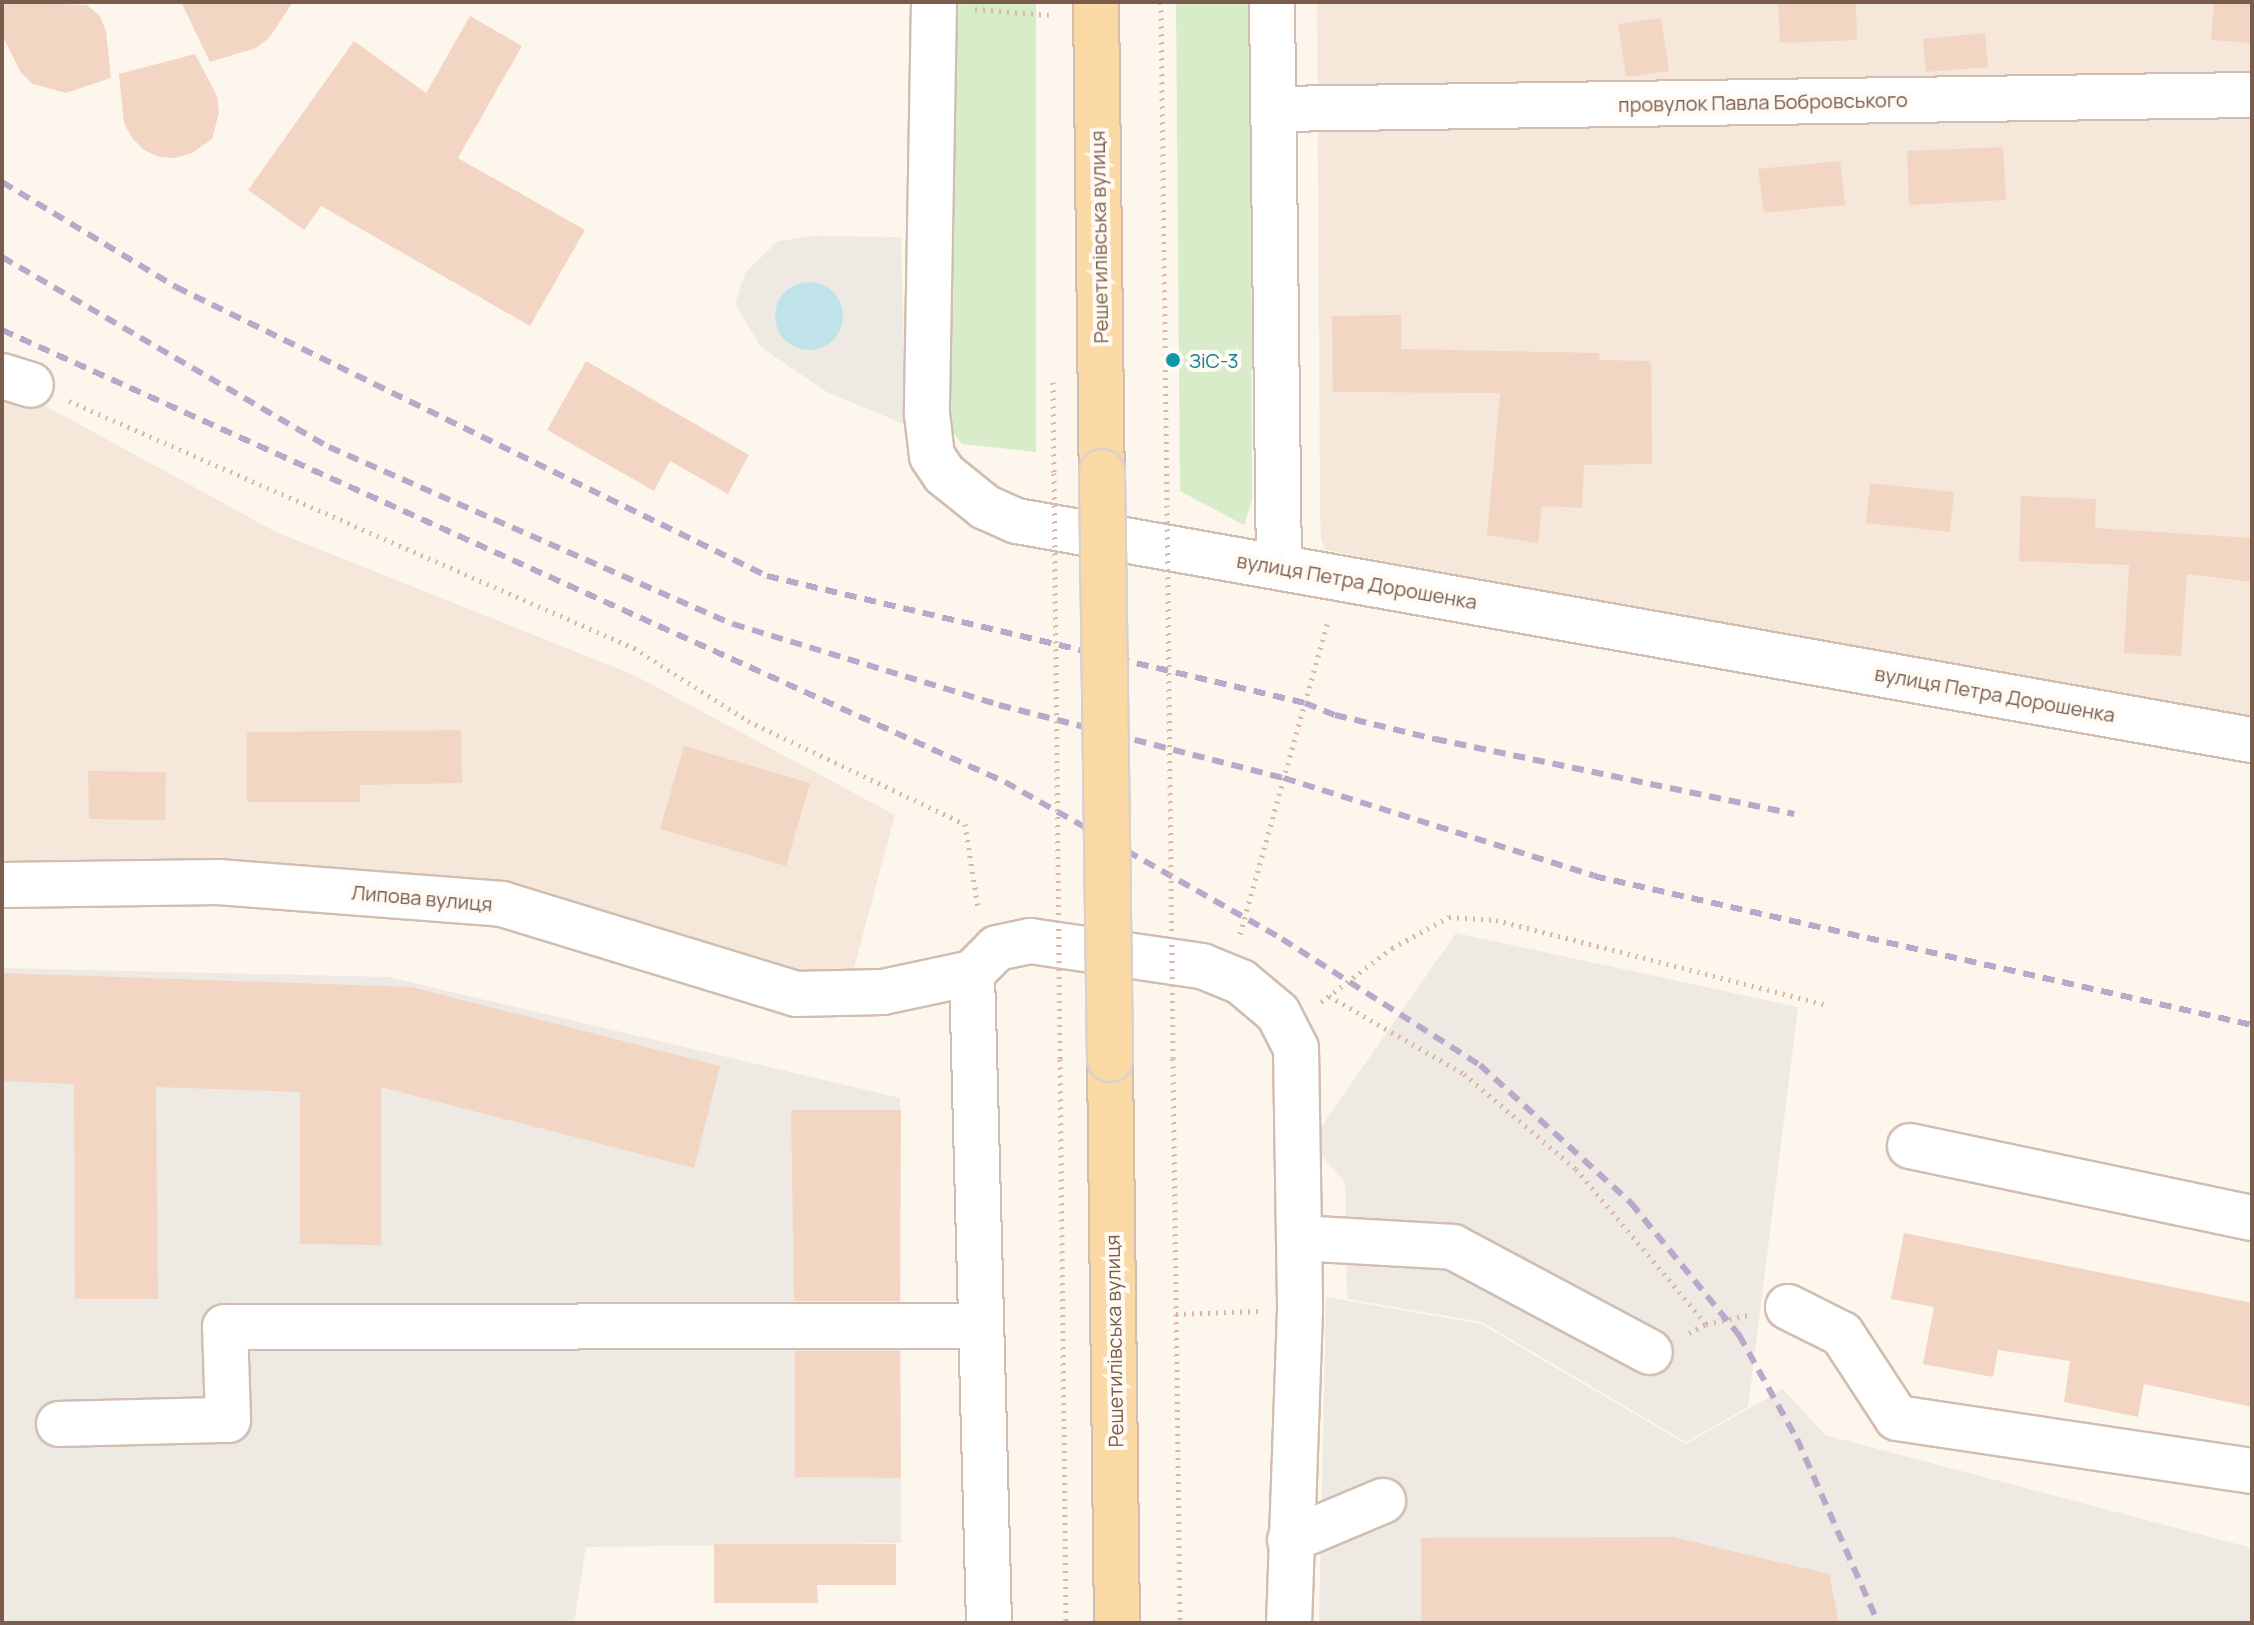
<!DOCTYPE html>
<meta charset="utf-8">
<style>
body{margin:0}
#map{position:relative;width:2254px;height:1625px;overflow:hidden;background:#fdf6ec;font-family:Manrope,sans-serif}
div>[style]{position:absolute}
.residential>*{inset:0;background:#f5e8da}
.industrial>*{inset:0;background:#efe9e4}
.green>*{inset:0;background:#d8ecc9}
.water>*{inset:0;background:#bfe3e8}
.round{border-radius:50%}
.building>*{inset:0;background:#f3d5c3}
.path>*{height:5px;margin-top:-2.5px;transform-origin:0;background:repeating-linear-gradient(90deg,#d9b8a5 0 2px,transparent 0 8px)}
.roads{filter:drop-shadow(2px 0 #d1beb0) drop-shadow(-2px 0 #d1beb0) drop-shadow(0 2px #d1beb0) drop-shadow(0 -2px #d1beb0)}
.minor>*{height:44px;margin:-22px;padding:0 22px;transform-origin:22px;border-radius:22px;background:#fff}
.major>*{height:44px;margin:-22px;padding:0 22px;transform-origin:22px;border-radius:22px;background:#fbd9a5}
.rail>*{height:6px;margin-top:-3px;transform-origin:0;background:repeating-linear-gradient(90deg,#b9a8c9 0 12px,transparent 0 20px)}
.path-bridge>*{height:5px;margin-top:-2.5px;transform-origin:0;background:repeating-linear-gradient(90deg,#d9b8a5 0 2px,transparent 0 8px)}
.bridges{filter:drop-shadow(2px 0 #dad1cd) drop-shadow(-2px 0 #dad1cd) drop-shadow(0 2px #dad1cd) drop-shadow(0 -2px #dad1cd)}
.major-bridge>*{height:44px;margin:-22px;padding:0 22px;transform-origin:22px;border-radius:22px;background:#fbd9a5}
.dots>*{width:22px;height:22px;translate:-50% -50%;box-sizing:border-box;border:4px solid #fffaf3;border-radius:50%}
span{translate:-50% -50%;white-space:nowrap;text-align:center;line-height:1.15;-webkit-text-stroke:8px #fffaf3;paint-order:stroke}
.street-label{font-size:20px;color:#7a5c4d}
.culture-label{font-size:20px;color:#0d838f}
.left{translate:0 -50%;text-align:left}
.frame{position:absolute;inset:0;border:4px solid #7a5c4d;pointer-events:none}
</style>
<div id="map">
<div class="residential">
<div style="clip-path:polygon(1317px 2px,2252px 2px,2252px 722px,1325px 550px,1321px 539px,1320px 513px)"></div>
<div style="clip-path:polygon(2px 382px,276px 532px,634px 675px,895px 815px,851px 979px,782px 970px,499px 881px,195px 858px,2px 861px)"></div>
</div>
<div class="industrial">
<div style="clip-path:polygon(815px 236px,901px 237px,906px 425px,827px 392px,761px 347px,735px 304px,745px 273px,778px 241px)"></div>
<div style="clip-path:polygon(1456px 933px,1798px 1007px,1748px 1407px,1686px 1442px,1482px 1322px,1347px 1299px,1345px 1182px,1310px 1143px)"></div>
<div style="clip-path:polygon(2px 968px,389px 977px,900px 1098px,901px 1543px,586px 1547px,574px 1623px,2px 1623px)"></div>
<div style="clip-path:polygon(1326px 1297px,1481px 1324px,1686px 1444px,1783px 1389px,1825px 1435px,2252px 1548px,2252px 1623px,1319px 1623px)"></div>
</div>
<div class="green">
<div style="clip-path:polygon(947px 2px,1036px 2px,1036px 452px,962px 444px,949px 428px)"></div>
<div style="clip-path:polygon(1176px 2px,1251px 2px,1252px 500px,1244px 525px,1180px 491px)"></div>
</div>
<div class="water">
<div class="round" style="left:775px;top:282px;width:68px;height:68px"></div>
</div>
<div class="building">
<div style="clip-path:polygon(2px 2px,87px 5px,100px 16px,106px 31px,111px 78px,66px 93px,33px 84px,21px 73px,2px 35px)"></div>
<div style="clip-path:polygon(181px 2px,293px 2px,269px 38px,256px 48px,210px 62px)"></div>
<div style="clip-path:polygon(1778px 2px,1856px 2px,1857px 40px,1780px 43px)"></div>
<div style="clip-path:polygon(2214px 2px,2252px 2px,2252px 43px,2211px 40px)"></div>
<div style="clip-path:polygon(470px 16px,522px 46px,458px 158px,585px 230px,530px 326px,321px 206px,304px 230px,248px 190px,354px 41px,426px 93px)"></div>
<div style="clip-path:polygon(1661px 18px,1669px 71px,1626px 77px,1618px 24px)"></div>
<div style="clip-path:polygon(1985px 33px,1988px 67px,1926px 72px,1923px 39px)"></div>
<div style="clip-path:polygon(195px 54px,217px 96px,219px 113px,212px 139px,192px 153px,175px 158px,159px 157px,144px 150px,132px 138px,124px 123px,119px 74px)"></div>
<div style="clip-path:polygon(2003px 147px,2006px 200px,1909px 205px,1907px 151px)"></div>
<div style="clip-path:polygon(1840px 161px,1845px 205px,1764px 213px,1758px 169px)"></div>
<div style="clip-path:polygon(1401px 315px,1401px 349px,1600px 353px,1599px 360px,1651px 361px,1652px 464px,1584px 465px,1582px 508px,1542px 506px,1538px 543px,1487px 535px,1500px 393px,1333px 392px,1332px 316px)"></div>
<div style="clip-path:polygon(586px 361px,749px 455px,728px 494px,670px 461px,654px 491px,547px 430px)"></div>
<div style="clip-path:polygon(1870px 483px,1954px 492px,1950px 532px,1866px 523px)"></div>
<div style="clip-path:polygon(2021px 496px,2096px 499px,2095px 528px,2252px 538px,2252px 582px,2187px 574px,2181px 656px,2124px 653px,2129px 565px,2019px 561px)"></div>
<div style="clip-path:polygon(461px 730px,462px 783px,360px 785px,360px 802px,247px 802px,247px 732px)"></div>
<div style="clip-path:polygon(684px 746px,810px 783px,786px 866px,660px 829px)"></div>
<div style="clip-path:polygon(88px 771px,166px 772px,165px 820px,89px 819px)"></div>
<div style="clip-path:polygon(2px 973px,412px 987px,720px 1066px,694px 1168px,381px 1087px,381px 1245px,300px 1244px,300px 1092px,156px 1087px,158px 1299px,75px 1299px,74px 1084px,2px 1081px)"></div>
<div style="clip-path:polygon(791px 1110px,901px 1110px,900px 1301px,794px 1301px)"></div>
<div style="clip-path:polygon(1904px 1233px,2252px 1303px,2252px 1407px,2144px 1384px,2138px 1417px,2064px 1402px,2070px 1361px,1998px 1350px,1993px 1377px,1923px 1364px,1934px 1307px,1891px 1299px)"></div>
<div style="clip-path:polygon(795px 1351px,900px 1351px,901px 1478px,795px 1477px)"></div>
<div style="clip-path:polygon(1673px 1537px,1829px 1574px,1839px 1623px,1421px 1623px,1421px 1538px)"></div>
<div style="clip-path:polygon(714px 1544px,896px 1544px,896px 1585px,817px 1585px,818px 1603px,714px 1603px)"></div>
</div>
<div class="path">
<div style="left:1161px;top:2px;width:502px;rotate:89.32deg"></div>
<div style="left:975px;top:9px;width:74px;rotate:4.6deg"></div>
<div style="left:1053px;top:382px;width:91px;rotate:89.4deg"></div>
<div style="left:69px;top:401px;width:617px;rotate:23.61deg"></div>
<div style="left:634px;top:648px;width:135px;rotate:32.6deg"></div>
<div style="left:748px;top:721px;width:240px;rotate:25.4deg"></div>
<div style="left:965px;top:824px;width:85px;rotate:81.2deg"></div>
<div style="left:1240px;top:934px;width:325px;rotate:-74.3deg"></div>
<div style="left:1329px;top:996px;width:156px;rotate:30deg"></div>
<div style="left:1464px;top:1074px;width:147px;rotate:40.3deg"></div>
<div style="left:1576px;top:1169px;width:202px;rotate:50deg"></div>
<div style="left:1321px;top:1002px;width:89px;rotate:-37.3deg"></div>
<div style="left:1392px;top:948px;width:65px;rotate:-28.5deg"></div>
<div style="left:1449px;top:917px;width:47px;rotate:3.7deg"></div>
<div style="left:1496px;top:920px;width:341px;rotate:14.4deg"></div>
<div style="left:1173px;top:1058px;width:565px;rotate:89.29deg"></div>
<div style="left:1060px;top:1059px;width:564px;rotate:89.39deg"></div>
<div style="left:1176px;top:1314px;width:83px;rotate:-2.1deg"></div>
<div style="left:1689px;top:1333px;width:19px;rotate:-28deg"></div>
<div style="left:1706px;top:1324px;width:43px;rotate:-12.1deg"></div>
</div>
<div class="roads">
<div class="minor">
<div style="left:934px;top:2px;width:412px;rotate:91deg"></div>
<div style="left:927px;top:414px;width:42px;rotate:83.2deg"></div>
<div style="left:932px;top:456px;width:22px;rotate:56deg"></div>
<div style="left:944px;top:474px;width:53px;rotate:38.8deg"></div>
<div style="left:985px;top:507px;width:35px;rotate:24deg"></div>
<div style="left:1017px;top:521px;width:1254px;rotate:10.06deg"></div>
<div style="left:1272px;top:2px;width:564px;rotate:89.29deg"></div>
<div style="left:1274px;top:109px;width:978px;rotate:-0.82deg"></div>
<div style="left:2px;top:376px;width:30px;rotate:17deg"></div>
<div style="left:2px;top:885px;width:216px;rotate:-0.8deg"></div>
<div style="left:218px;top:882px;width:285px;rotate:4.4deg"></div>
<div style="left:502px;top:904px;width:307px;rotate:17deg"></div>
<div style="left:796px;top:994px;width:87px;rotate:-1.3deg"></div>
<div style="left:883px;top:992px;width:91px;rotate:-12.1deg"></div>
<div style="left:1910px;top:1146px;width:349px;rotate:11.9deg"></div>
<div style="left:1299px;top:1238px;width:154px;rotate:3.3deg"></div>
<div style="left:1453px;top:1247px;width:223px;rotate:28.1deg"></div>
<div style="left:1788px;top:1307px;width:60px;rotate:26.6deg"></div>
<div style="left:1842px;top:1334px;width:100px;rotate:56.8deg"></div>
<div style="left:1897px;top:1418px;width:359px;rotate:8.5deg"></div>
<div style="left:59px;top:1424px;width:169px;rotate:-1.4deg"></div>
<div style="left:228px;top:1420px;width:93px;rotate:-91.8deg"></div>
<div style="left:225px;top:1327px;width:756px;rotate:-0.08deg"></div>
<div style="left:1290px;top:1540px;width:101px;rotate:-22.8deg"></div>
<div style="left:989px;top:1623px;width:650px;rotate:-91.5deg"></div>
<div style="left:972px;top:973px;width:35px;rotate:-45deg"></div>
<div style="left:997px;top:948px;width:34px;rotate:-12deg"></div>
<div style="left:1030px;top:941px;width:174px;rotate:8.3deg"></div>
<div style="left:1202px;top:966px;width:42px;rotate:22.3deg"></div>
<div style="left:1241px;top:982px;width:48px;rotate:40deg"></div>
<div style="left:1278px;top:1013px;width:39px;rotate:63deg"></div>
<div style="left:1296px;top:1048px;width:262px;rotate:89.1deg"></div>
<div style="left:1300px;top:1310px;width:313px;rotate:92deg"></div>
</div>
<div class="major">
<div style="left:1096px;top:2px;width:470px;rotate:89.3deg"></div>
<div style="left:1110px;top:1059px;width:564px;rotate:89.29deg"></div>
</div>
</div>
<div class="rail">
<div style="left:2px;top:182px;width:203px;rotate:31.1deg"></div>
<div style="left:176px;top:287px;width:658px;rotate:26.06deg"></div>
<div style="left:767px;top:576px;width:553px;rotate:13.28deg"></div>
<div style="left:1305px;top:703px;width:32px;rotate:22deg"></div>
<div style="left:1335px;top:715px;width:103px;rotate:13.5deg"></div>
<div style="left:1435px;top:739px;width:367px;rotate:11.8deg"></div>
<div style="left:2px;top:257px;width:378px;rotate:30.2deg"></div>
<div style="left:329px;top:447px;width:441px;rotate:23.7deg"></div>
<div style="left:733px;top:624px;width:278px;rotate:16.9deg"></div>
<div style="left:999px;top:705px;width:294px;rotate:14.4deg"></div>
<div style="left:1284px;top:778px;width:325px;rotate:17.5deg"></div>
<div style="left:1594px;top:876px;width:675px;rotate:12.76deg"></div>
<div style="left:2px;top:330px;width:1100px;rotate:24.26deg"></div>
<div style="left:1005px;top:782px;width:318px;rotate:29.5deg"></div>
<div style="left:1282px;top:939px;width:235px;rotate:32.5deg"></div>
<div style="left:1480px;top:1065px;width:205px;rotate:42.4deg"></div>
<div style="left:1631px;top:1203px;width:171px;rotate:50.7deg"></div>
<div style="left:1739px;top:1335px;width:119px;rotate:60.9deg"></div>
<div style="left:1797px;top:1439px;width:201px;rotate:66.2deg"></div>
</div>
<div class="path-bridge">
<div style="left:1054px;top:473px;width:586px;rotate:89.41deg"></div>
<div style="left:1167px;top:505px;width:553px;rotate:89.38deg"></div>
</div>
<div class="bridges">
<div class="major-bridge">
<div style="left:1102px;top:472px;width:587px;rotate:89.22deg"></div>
</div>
</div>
<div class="dots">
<div style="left:1173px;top:360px;background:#0f9aa8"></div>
</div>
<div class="street-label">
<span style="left:1763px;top:102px;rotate:-1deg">провулок Павла Бобровського</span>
<span style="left:1099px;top:237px;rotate:-91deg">Решетилівська вулиця</span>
<span style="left:1357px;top:581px;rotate:10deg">вулиця Петра Дорошенка</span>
<span style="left:1995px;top:694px;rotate:10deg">вулиця Петра Дорошенка</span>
<span style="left:422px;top:898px;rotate:5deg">Липова вулиця</span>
<span style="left:1114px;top:1341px;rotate:-91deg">Решетилівська вулиця</span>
</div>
<div class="culture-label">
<span class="left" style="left:1189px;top:360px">ЗіС-3</span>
</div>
<div class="frame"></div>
</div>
